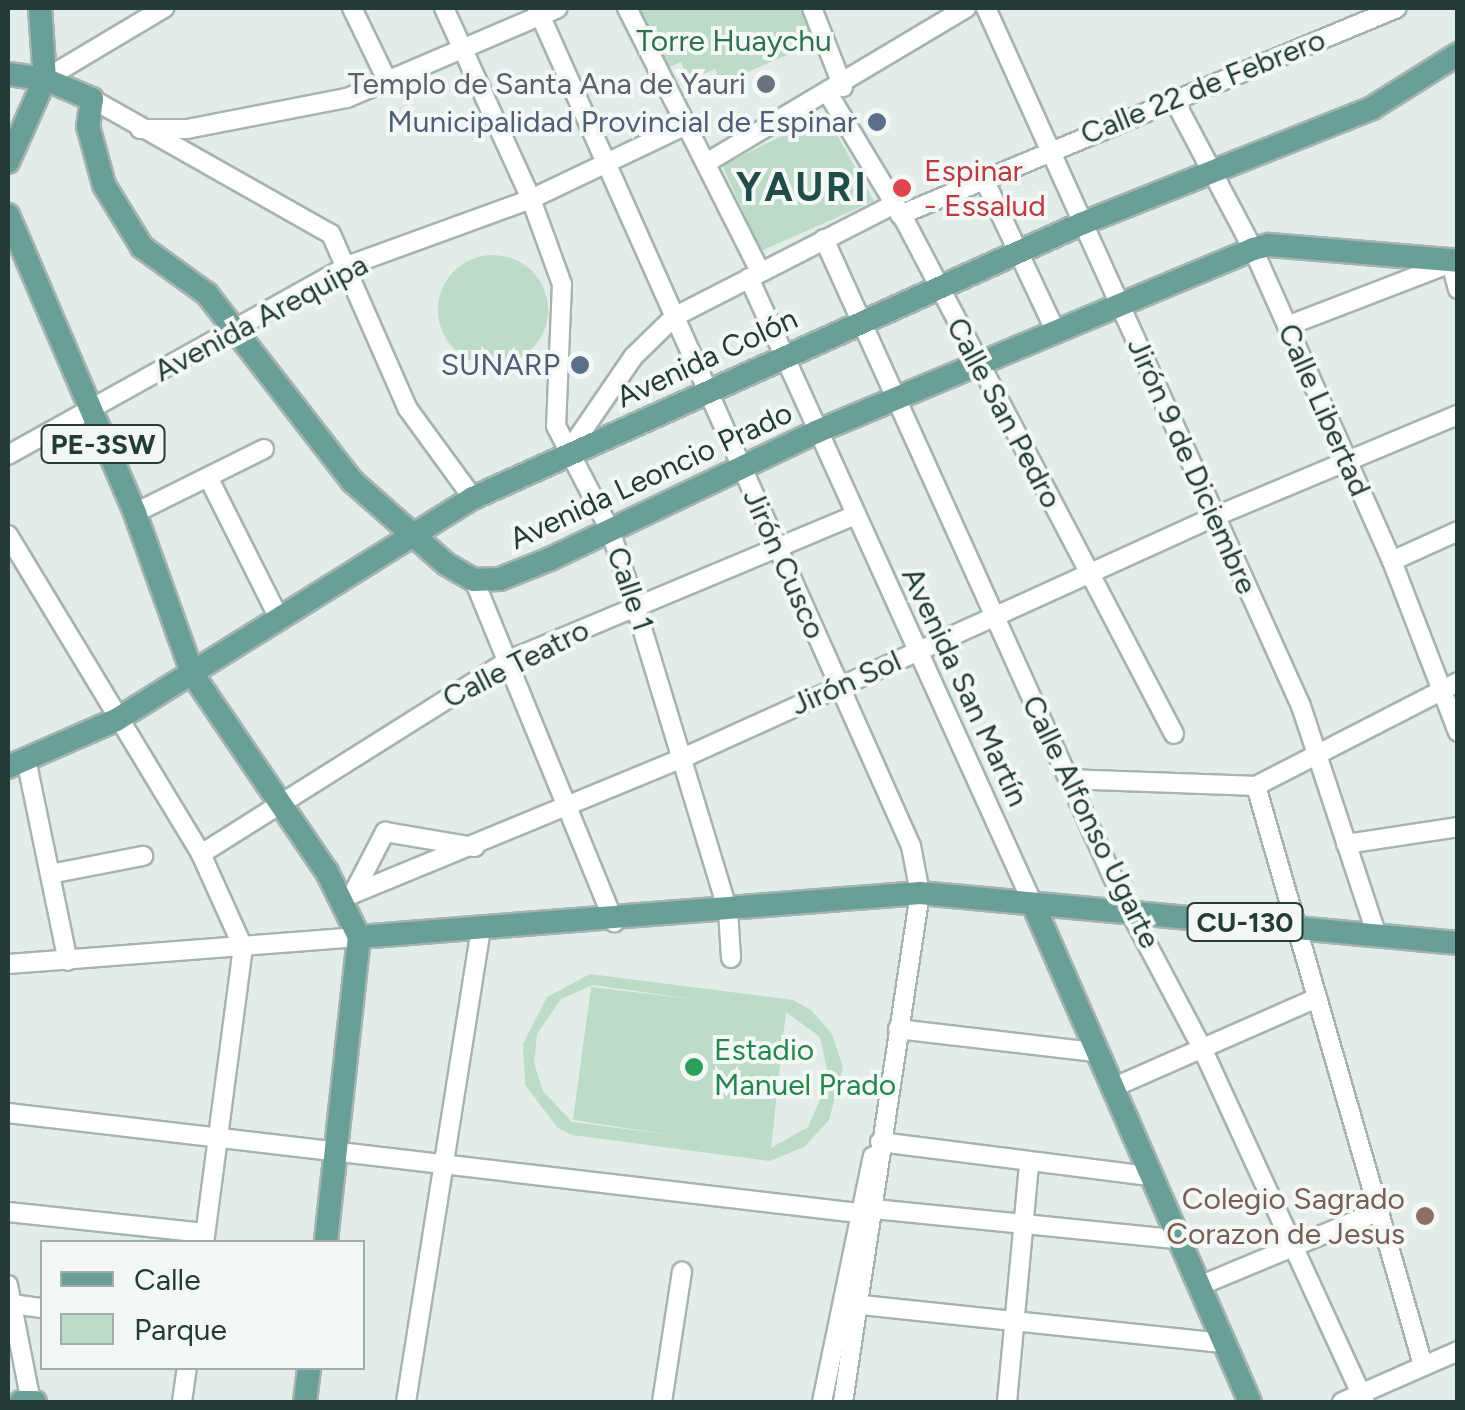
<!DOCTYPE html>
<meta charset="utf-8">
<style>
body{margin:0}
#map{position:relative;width:1465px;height:1410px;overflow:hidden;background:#e2ece9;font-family:Figtree,sans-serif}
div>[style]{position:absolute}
.green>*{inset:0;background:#bcdcc8}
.round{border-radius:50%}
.roads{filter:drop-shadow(2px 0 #a5b4b0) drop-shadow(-2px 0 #a5b4b0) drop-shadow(0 2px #a5b4b0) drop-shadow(0 -2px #a5b4b0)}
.minor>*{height:18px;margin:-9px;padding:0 9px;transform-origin:9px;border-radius:9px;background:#fff}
.major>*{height:22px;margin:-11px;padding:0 11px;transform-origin:11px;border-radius:11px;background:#699f97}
.dots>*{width:28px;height:28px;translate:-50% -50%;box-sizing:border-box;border:5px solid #f3f8f6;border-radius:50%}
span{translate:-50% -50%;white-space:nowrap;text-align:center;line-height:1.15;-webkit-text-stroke:8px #f3f8f6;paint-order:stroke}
.shield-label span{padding:2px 8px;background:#f3f8f6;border:2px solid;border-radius:8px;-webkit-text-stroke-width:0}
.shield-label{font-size:28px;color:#233c38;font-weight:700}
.park-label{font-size:30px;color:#2f714f}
.worship-label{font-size:30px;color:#5b616d}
.right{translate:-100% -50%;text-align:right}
.street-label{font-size:30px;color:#233c38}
.service-label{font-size:30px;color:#4e5e75}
.health-label{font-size:30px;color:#be3a42}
.left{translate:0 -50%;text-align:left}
.leisure-label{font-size:30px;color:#27864d}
.education-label{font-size:30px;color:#785e54}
.district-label{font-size:40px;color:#204d47;font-weight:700;letter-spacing:2.5px}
.frame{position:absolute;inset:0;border:10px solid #233c38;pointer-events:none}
.legend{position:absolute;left:40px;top:1240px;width:325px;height:130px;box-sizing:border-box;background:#f3f8f6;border:2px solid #a0adaa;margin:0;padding:12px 18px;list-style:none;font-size:30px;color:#233c38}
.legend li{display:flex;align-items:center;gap:20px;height:50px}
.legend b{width:50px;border:2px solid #a0adaa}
</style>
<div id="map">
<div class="green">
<div style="clip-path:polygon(630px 8px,808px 8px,822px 40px,722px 83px,715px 69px,688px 80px,681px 62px,663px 70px)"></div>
<div style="clip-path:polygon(826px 115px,874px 201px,761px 251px,722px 165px)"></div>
<div class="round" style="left:438px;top:255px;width:110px;height:110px"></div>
<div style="clip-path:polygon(evenodd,590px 974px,793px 1000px,811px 1010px,832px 1034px,843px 1067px,829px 1120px,804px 1147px,770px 1161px,572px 1135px,558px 1128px,525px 1085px,523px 1044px,547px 997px,590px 974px,593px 985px,700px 1000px,591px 987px,573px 1120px,672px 1135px,572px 1122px,543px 1091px,534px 1063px,537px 1034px,561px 999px,593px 985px,590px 974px,786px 1012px,820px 1037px,829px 1079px,808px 1127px,771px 1148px,786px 1012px)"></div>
</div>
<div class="roads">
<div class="minor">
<div style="left:352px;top:8px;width:80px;rotate:64.1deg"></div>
<div style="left:444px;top:8px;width:210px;rotate:65.5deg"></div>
<div style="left:531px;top:199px;width:90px;rotate:70deg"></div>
<div style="left:562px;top:284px;width:142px;rotate:92.4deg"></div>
<div style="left:556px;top:426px;width:117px;rotate:62.6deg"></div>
<div style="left:610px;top:530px;width:79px;rotate:71.6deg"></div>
<div style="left:635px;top:605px;width:320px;rotate:73.1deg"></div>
<div style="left:728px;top:911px;width:47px;rotate:86.3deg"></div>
<div style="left:537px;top:8px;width:918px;rotate:65.95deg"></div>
<div style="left:911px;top:846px;width:48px;rotate:79.2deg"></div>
<div style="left:920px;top:893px;width:515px;rotate:98.6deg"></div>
<div style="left:627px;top:8px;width:295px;rotate:63.2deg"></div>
<div style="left:812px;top:8px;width:85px;rotate:68.6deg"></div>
<div style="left:986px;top:8px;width:766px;rotate:65.71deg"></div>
<div style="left:1301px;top:706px;width:239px;rotate:71.7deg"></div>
<div style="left:45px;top:79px;width:139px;rotate:-30.8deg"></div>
<div style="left:829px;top:95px;width:147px;rotate:58.9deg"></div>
<div style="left:905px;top:221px;width:579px;rotate:62.33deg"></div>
<div style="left:1172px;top:96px;width:173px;rotate:62.1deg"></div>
<div style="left:1253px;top:249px;width:342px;rotate:66deg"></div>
<div style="left:1392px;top:561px;width:183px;rotate:68.9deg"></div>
<div style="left:92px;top:99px;width:274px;rotate:29.5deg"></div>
<div style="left:331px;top:234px;width:191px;rotate:66.3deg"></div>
<div style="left:408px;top:409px;width:110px;rotate:53.9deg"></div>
<div style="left:140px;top:129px;width:47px"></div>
<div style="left:187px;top:129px;width:163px;rotate:-11deg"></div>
<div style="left:347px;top:98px;width:229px;rotate:-23.1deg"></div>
<div style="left:706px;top:163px;width:303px;rotate:-30.8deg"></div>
<div style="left:983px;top:177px;width:169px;rotate:64.8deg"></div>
<div style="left:900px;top:215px;width:538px;rotate:-22.61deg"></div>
<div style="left:824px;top:239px;width:718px;rotate:65.65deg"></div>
<div style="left:1120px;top:893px;width:175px;rotate:62.1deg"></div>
<div style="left:1202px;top:1048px;width:390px;rotate:65.3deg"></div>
<div style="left:749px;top:278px;width:687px;rotate:65.6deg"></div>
<div style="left:1287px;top:326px;width:176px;rotate:-21deg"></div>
<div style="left:1451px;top:263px;width:27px;rotate:75deg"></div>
<div style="left:8px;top:455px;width:391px;rotate:-29.1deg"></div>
<div style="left:350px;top:265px;width:193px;rotate:-20deg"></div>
<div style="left:531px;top:199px;width:172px;rotate:-25.5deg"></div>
<div style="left:566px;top:455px;width:119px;rotate:-55.6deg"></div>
<div style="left:633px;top:357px;width:57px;rotate:-44.3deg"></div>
<div style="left:674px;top:317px;width:246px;rotate:-27.1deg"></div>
<div style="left:209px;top:479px;width:158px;rotate:63.3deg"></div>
<div style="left:135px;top:513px;width:144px;rotate:-26.4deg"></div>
<div style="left:8px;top:535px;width:373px;rotate:58.8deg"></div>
<div style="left:201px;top:854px;width:102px;rotate:65.7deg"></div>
<div style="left:243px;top:947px;width:298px;rotate:97.5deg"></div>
<div style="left:1392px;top:561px;width:72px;rotate:-24.4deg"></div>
<div style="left:474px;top:580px;width:370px;rotate:67.7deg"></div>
<div style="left:26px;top:759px;width:206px;rotate:78.3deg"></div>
<div style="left:1068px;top:779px;width:188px;rotate:2.1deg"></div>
<div style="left:1256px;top:786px;width:227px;rotate:-27.2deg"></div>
<div style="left:1256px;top:786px;width:603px;rotate:73.91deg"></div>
<div style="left:1346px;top:844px;width:113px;rotate:-8.6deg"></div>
<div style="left:201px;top:854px;width:364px;rotate:-32.2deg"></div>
<div style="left:509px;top:660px;width:373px;rotate:-22.7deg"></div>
<div style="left:50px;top:874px;width:95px;rotate:-11deg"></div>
<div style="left:354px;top:892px;width:68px;rotate:-62.7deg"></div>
<div style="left:385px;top:832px;width:91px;rotate:9.5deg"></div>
<div style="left:343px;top:898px;width:370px;rotate:-22.4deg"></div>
<div style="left:685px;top:757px;width:583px;rotate:-24.41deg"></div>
<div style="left:1216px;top:516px;width:262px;rotate:-22.7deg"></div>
<div style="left:8px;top:964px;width:352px;rotate:-4.4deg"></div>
<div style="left:898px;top:1029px;width:198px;rotate:6.7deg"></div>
<div style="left:1112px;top:1088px;width:224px;rotate:-23.7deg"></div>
<div style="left:8px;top:1113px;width:856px;rotate:6.71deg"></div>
<div style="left:880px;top:1142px;width:272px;rotate:7.2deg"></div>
<div style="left:874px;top:1209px;width:303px;rotate:5.7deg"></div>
<div style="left:8px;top:1212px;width:198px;rotate:6.1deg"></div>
<div style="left:8px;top:1285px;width:119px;rotate:78.9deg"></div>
<div style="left:1199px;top:1286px;width:193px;rotate:-22.6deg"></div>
<div style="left:12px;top:1304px;width:30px;rotate:8deg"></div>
<div style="left:861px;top:1305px;width:364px;rotate:6deg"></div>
<div style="left:182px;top:1402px;width:34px;rotate:-82deg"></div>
<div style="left:406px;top:1402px;width:477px;rotate:-81deg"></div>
<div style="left:662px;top:1402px;width:132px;rotate:-81.3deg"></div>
<div style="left:822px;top:1402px;width:251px;rotate:-78.3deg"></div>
<div style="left:1007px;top:1402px;width:239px;rotate:-84.7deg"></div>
<div style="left:1342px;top:1402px;width:127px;rotate:-23.7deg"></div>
</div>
<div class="major">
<div style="left:8px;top:74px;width:37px;rotate:8deg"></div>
<div style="left:45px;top:79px;width:51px;rotate:23.1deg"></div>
<div style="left:92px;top:99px;width:27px;rotate:98deg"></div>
<div style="left:88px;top:126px;width:61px;rotate:74.8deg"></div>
<div style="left:104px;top:185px;width:73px;rotate:58.5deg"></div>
<div style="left:142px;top:247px;width:80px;rotate:35.9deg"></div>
<div style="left:207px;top:294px;width:237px;rotate:52.2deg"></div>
<div style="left:352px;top:481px;width:125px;rotate:41.4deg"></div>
<div style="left:446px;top:564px;width:32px;rotate:30deg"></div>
<div style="left:474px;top:580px;width:26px;rotate:-2deg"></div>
<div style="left:500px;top:579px;width:54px;rotate:-21.8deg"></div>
<div style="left:550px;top:559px;width:295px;rotate:-25.5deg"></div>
<div style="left:816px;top:432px;width:474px;rotate:-22.7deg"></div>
<div style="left:1253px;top:249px;width:16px;rotate:-14deg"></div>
<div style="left:1269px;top:245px;width:190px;rotate:4.8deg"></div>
<div style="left:8px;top:162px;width:91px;rotate:-66deg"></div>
<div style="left:45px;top:79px;width:71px;rotate:-94deg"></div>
<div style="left:8px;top:215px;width:324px;rotate:66.9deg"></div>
<div style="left:135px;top:513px;width:172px;rotate:70.3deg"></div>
<div style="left:193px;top:675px;width:238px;rotate:55.8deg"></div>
<div style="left:327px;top:872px;width:72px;rotate:63.8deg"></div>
<div style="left:359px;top:937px;width:307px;rotate:96.2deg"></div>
<div style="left:8px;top:767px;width:118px;rotate:-23.5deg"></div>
<div style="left:116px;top:720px;width:420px;rotate:-31.9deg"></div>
<div style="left:473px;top:498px;width:667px;rotate:-24.26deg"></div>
<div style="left:1081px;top:224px;width:313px;rotate:-21.7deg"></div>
<div style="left:1372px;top:108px;width:102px;rotate:-32.1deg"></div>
<div style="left:1033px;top:904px;width:543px;rotate:66.46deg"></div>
<div style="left:359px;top:937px;width:563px;rotate:-4.48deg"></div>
<div style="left:920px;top:893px;width:540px;rotate:5.31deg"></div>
<div style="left:21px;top:1402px;width:14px"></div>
<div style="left:305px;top:1402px;width:34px;rotate:-83deg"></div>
</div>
</div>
<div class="dots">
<div style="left:766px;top:84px;background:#6b7280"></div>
<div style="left:877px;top:122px;background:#5c6f8a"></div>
<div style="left:902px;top:188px;background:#e0444e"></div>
<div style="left:580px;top:365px;background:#5c6f8a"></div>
<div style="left:694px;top:1067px;background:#2e9e5b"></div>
<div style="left:1425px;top:1216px;background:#8d6e63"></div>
</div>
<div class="shield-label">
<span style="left:103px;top:444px">PE-3SW</span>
<span style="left:1245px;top:922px">CU-130</span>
</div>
<div class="park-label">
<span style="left:734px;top:41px">Torre Huaychu</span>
</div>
<div class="worship-label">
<span class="right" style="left:746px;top:84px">Templo de Santa Ana de Yauri</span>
</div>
<div class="street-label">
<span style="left:1203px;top:87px;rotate:-22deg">Calle 22 de Febrero</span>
<span style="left:261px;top:318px;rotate:-28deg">Avenida Arequipa</span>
<span style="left:707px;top:358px;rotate:-25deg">Avenida Colón</span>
<span style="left:1324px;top:410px;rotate:66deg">Calle Libertad</span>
<span style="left:1004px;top:413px;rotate:62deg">Calle San Pedro</span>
<span style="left:1192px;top:466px;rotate:66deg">Jirón 9 de Diciembre</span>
<span style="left:651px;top:476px;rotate:-25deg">Avenida Leoncio Prado</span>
<span style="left:784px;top:564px;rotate:66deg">Jirón Cusco</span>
<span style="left:630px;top:589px;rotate:71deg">Calle 1</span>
<span style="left:516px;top:664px;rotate:-27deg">Calle Teatro</span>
<span style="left:846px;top:683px;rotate:-24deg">Jirón Sol</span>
<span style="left:965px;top:687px;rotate:65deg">Avenida San Martín</span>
<span style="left:1091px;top:822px;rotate:64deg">Calle Alfonso Ugarte</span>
</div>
<div class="service-label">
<span class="right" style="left:857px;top:122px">Municipalidad Provincial de Espinar</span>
<span class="right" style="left:560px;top:365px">SUNARP</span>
</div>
<div class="health-label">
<span class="left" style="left:924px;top:188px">Espinar<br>- Essalud</span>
</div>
<div class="leisure-label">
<span class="left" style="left:714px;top:1067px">Estadio<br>Manuel Prado</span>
</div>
<div class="education-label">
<span class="right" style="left:1405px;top:1216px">Colegio Sagrado<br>Corazon de Jesus</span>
</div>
<div class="district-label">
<span style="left:802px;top:187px">YAURI</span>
</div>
<div class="frame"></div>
<ul class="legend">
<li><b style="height:12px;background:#699f97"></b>Calle</li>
<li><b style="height:28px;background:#bcdcc8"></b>Parque</li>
</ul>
</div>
